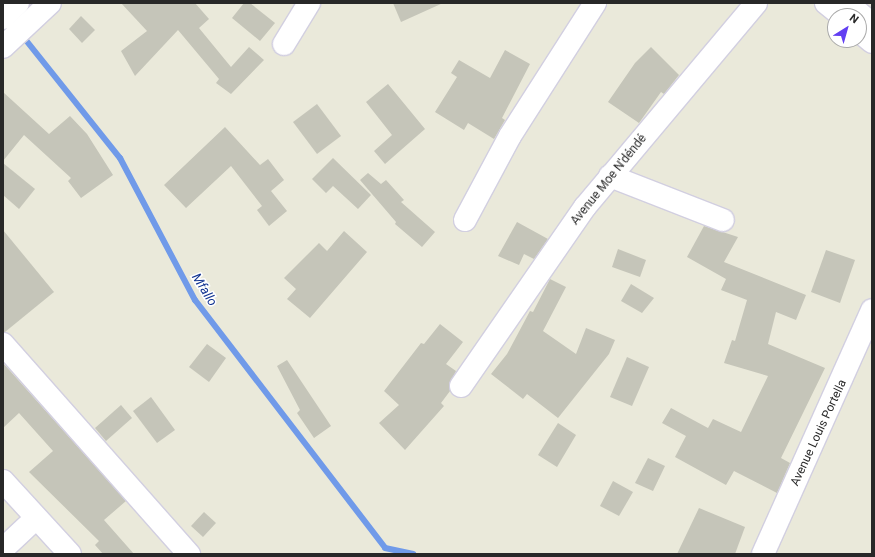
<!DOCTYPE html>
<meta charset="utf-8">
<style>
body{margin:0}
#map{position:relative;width:875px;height:557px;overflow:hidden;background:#eae9da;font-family:Roboto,sans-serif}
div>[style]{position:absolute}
.stream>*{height:6px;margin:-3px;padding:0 3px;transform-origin:3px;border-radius:3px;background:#709ae9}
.building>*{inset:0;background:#c5c5b9}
.roads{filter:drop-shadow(1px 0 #d2cfe0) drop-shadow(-1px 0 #d2cfe0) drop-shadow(0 1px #d2cfe0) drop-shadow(0 -1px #d2cfe0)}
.minor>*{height:22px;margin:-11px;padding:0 11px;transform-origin:11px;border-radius:11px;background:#fff}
.tertiary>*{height:22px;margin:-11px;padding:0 11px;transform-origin:11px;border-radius:11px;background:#fff}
span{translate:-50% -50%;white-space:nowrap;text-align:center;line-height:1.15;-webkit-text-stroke:3px #fff;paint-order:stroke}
.street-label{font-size:12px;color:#282828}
.water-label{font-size:13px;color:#133591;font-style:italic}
.frame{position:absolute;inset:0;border:4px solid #282828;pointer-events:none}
.north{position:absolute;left:827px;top:8px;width:40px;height:40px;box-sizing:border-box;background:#fff;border:1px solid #a9a9a9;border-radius:50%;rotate:37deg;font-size:11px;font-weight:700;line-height:16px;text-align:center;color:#282828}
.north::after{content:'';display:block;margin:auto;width:14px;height:18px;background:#623ff2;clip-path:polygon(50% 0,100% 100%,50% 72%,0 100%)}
</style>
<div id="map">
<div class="stream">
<div style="left:21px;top:34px;width:159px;rotate:51.4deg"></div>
<div style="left:120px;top:158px;width:161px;rotate:62.2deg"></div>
<div style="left:195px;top:300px;width:312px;rotate:52.5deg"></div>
<div style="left:385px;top:548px;width:29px;rotate:12deg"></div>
</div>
<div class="building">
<div style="clip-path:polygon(121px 3px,195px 3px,209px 19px,199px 28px,231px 67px,249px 47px,264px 60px,231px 94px,216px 83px,219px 79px,178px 30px,135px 76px,121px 51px,147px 31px)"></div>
<div style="clip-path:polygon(244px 3px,250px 3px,275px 23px,260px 41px,232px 18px)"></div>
<div style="clip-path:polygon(393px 3px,443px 3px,401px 22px)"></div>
<div style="clip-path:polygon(81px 16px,95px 30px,82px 43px,69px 29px)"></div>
<div style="clip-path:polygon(651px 47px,679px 75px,664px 94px,661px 92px,639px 123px,608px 102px,635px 63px)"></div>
<div style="clip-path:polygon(505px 50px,530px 64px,502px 118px,505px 120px,494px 139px,468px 123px,464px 130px,435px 112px,457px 77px,451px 73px,459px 60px,490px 78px)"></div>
<div style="clip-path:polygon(388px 84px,425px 129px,385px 164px,374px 151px,392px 135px,366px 102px)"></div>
<div style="clip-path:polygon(3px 92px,49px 134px,70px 116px,87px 134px,113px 175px,81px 198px,68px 181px,71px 178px,24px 135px,3px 161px)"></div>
<div style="clip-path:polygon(317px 104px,341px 136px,317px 154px,293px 122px)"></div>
<div style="clip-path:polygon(225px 127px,260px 165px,268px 159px,284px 180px,271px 191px,287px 211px,269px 226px,257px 210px,262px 206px,231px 166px,186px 208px,164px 185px)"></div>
<div style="clip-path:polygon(333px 158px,371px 195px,358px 209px,333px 186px,326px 193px,312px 179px)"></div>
<div style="clip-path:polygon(3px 163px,35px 189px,19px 209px,3px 195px)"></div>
<div style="clip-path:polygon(368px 173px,381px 184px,386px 180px,404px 200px,401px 202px,435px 232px,422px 247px,395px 224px,396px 222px,360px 180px)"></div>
<div style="clip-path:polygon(517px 222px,548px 239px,534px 259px,524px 254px,519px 265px,498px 256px)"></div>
<div style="clip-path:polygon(704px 226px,738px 237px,724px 262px,806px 295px,796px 320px,776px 312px,768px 344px,825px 368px,781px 458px,790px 463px,777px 493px,734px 471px,726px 485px,675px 457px,686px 436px,662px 423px,671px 408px,708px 428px,713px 419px,741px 432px,768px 376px,724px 363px,732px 340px,735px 341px,747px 300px,721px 290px,726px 279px,687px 257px)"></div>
<div style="clip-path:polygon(3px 230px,54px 292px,5px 332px,3px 332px)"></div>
<div style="clip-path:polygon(344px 231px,367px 252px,310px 318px,287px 299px,296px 289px,284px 278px,319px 243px,327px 251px)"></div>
<div style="clip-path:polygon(618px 249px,646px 260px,640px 277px,612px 267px)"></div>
<div style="clip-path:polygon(826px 250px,855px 260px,840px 303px,811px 292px)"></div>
<div style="clip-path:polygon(550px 279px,566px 287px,543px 331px,576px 354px,586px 328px,615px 340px,609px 354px,558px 418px,527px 394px,523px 399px,491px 374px,507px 354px,530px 311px,533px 312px)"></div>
<div style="clip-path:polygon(631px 284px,654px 298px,642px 313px,621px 301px)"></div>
<div style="clip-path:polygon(440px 324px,463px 342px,446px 364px,456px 371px,449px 385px,450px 391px,441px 403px,444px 406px,405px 450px,379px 423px,399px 405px,384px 391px,421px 343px,424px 344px)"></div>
<div style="clip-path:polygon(207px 344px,226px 358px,209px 382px,189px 367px)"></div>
<div style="clip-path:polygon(627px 357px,649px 367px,632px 406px,610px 397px)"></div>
<div style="clip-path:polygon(287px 360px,331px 426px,314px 438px,297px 413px,300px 410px,277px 366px)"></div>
<div style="clip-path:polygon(3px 363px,126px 501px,104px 520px,134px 554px,103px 554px,95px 545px,99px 541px,29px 472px,53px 451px,19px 413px,3px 428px)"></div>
<div style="clip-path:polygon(151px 397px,175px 430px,157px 443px,133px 411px)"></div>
<div style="clip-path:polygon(121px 405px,132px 418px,106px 441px,95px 428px)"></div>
<div style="clip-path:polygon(558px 423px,576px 435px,557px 467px,538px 455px)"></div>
<div style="clip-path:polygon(648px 458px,665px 466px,653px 491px,635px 483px)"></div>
<div style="clip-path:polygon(613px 481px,633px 492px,619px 516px,600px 506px)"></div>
<div style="clip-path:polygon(699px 508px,745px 527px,735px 554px,677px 554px)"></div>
<div style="clip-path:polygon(204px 512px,216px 523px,203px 537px,191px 526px)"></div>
</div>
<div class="roads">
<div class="minor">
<div style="left:284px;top:44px;width:48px;rotate:-58.6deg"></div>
<div style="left:610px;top:176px;width:121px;rotate:21.3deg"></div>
<div style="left:465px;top:220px;width:95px;rotate:-61.8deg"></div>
<div style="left:510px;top:136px;width:158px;rotate:-57.4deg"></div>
<div style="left:3px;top:344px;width:281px;rotate:48.5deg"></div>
<div style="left:461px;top:386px;width:218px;rotate:-55.3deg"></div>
<div style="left:585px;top:207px;width:266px;rotate:-50deg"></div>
<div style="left:3px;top:481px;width:99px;rotate:47.5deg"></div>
<div style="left:3px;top:549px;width:45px;rotate:-43.2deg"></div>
<div style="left:763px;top:554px;width:267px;rotate:-65.9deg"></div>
</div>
<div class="tertiary">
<div style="left:826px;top:3px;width:21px;rotate:39deg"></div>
<div style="left:847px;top:3px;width:33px;rotate:40deg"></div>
<div style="left:3px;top:18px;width:21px;rotate:-45deg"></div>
<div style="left:859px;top:31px;width:17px;rotate:40deg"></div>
<div style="left:3px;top:47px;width:64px;rotate:-43.1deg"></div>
</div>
</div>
<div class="street-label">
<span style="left:609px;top:180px;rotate:-51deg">Avenue Moe N'déndé</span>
<span style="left:819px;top:433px;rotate:-65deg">Avenue Louis Portella</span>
</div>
<div class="water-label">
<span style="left:204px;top:290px;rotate:58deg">Mfallo</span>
</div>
<div class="frame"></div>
<div class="north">N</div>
</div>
